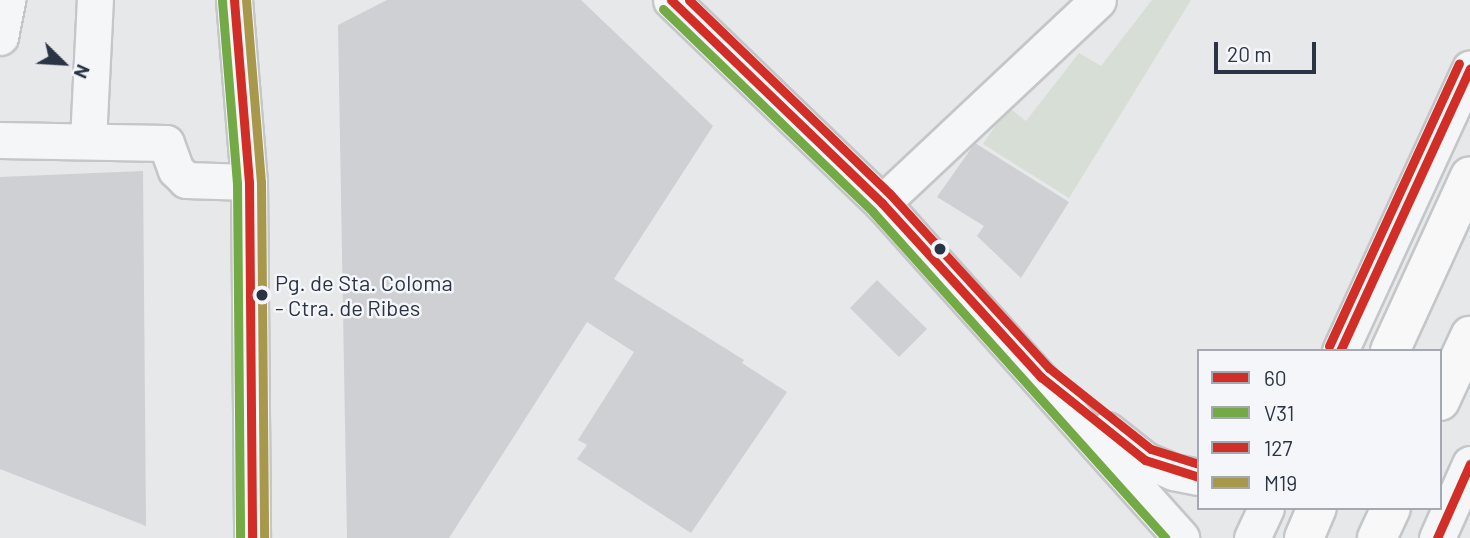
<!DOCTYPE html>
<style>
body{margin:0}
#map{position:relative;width:1470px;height:538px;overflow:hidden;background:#e6e8ea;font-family:Barlow,sans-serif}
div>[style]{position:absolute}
.green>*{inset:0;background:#d6ded6}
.building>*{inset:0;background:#ced0d3}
.roads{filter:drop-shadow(2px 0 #c4c6c8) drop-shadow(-2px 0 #c4c6c8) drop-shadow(0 2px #c4c6c8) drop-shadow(0 -2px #c4c6c8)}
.minor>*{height:35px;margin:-17.5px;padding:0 17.5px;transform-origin:17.5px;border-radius:17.5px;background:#f5f6f7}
.highway>*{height:38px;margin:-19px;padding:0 19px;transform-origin:19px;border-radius:19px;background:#f8f8f8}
.bus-1>*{height:9px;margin:-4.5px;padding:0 4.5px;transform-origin:4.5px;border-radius:4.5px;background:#d02e26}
.bus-2>*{height:9px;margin:-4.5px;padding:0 4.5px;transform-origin:4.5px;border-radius:4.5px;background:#73aa45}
.bus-3>*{height:9px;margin:-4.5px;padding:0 4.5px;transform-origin:4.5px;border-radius:4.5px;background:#d02e26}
.bus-4>*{height:9px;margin:-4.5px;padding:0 4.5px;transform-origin:4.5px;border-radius:4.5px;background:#a7984b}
.dots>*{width:19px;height:19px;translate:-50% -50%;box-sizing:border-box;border:4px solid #f4f6f9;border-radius:50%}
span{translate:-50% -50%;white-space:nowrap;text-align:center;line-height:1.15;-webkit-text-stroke:5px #f4f6f9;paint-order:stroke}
.bus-label{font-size:22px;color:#2b3445}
.left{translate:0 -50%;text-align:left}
.legend{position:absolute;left:1197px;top:349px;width:245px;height:161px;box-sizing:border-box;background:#f4f6f9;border:2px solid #a4a8b1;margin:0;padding:9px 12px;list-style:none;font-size:21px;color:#2b3445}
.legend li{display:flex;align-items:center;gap:14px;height:35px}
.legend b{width:35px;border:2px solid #a4a8b1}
.north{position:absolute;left:28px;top:28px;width:70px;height:70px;-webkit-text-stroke:5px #f4f6f9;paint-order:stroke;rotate:114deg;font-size:19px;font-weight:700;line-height:28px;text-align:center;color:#2b3445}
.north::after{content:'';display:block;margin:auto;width:24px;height:32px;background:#2b3445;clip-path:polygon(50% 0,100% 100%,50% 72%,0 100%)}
.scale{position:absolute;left:1214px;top:42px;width:102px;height:32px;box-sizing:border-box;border:4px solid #2b3445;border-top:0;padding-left:9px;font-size:21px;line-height:24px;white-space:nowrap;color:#2b3445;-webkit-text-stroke:5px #f4f6f9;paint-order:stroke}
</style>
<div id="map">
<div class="green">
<div style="clip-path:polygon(1152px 0,1191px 0,1069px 198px,983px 144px,1008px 107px,1026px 121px,1079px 53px,1101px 66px)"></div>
</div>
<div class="building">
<div style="clip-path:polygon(387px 0,581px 0,713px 126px,614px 279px,744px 360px,742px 363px,787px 392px,691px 533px,577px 459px,587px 445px,578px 440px,634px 352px,587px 322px,449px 538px,347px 538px,338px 25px)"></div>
<div style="clip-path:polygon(975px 143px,1069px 202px,1021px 278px,977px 236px,984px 226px,937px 197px)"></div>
<div style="clip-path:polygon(143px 171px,146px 526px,0 469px,0 177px)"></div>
<div style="clip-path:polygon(877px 280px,927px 329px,899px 357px,850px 308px)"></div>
</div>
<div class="roads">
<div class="minor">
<div style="left:234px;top:0;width:183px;rotate:85.3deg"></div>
<div style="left:249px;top:182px;width:356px;rotate:89.5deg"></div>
<div style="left:671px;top:0;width:293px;rotate:43.9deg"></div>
<div style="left:882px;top:203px;width:449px;rotate:48.2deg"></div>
<div style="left:0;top:37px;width:38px;rotate:-79deg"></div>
<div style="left:0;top:140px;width:166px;rotate:1deg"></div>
<div style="left:166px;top:143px;width:29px;rotate:70deg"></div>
<div style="left:176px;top:170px;width:14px;rotate:45deg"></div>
<div style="left:186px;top:180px;width:63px;rotate:1.8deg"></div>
<div style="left:88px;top:141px;width:141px;rotate:-87.2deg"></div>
<div style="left:882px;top:203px;width:296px;rotate:-43.2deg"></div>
<div style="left:1340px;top:351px;width:311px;rotate:-65.3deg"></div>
<div style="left:1107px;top:430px;width:48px;rotate:38.3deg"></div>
<div style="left:1145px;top:460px;width:30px;rotate:23deg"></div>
<div style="left:1173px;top:472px;width:26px;rotate:11deg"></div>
<div style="left:1252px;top:538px;width:33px;rotate:-65deg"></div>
<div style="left:1437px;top:538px;width:81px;rotate:-66deg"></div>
</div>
<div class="highway">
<div style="left:1390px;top:351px;width:192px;rotate:-65.4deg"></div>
<div style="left:1440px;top:401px;width:72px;rotate:-65.2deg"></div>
<div style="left:1304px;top:538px;width:33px;rotate:-67deg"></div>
<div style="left:1377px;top:538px;width:33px;rotate:-65deg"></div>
</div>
</div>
<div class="bus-1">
<div style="left:234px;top:0;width:183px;rotate:85.3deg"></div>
<div style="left:249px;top:182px;width:356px;rotate:89.5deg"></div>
<div style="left:671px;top:0;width:293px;rotate:43.9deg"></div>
<div style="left:882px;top:203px;width:236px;rotate:47.6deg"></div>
<div style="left:1041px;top:377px;width:133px;rotate:38.6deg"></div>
<div style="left:1145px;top:460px;width:57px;rotate:17.5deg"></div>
<div style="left:1340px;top:351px;width:311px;rotate:-65.3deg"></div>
<div style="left:1437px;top:538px;width:81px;rotate:-66deg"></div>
</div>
<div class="bus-2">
<div style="left:222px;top:1px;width:183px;rotate:85.3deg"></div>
<div style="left:237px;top:183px;width:355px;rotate:89.5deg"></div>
<div style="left:663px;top:9px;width:292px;rotate:44deg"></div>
<div style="left:873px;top:212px;width:438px;rotate:48.1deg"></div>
</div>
<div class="bus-3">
<div style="left:689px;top:0;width:279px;rotate:44deg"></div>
<div style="left:890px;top:194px;width:236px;rotate:47.6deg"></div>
<div style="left:1049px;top:368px;width:130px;rotate:38.5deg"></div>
<div style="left:1151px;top:449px;width:50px;rotate:17.4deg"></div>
<div style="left:1329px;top:346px;width:311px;rotate:-65.3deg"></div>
</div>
<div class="bus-4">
<div style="left:246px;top:0;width:183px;rotate:85.3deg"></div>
<div style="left:261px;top:182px;width:356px;rotate:89.5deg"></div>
</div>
<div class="dots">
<div style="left:940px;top:249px;background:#2b3445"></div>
<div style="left:262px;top:295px;background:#2b3445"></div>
</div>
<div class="bus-label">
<span class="left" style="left:275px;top:295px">Pg. de Sta. Coloma<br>- Ctra. de Ribes</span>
</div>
<ul class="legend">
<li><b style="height:9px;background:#d02e26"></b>60</li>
<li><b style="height:9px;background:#73aa45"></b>V31</li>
<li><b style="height:9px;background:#d02e26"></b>127</li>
<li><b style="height:9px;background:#a7984b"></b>M19</li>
</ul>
<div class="north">N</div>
<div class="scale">20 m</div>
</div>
